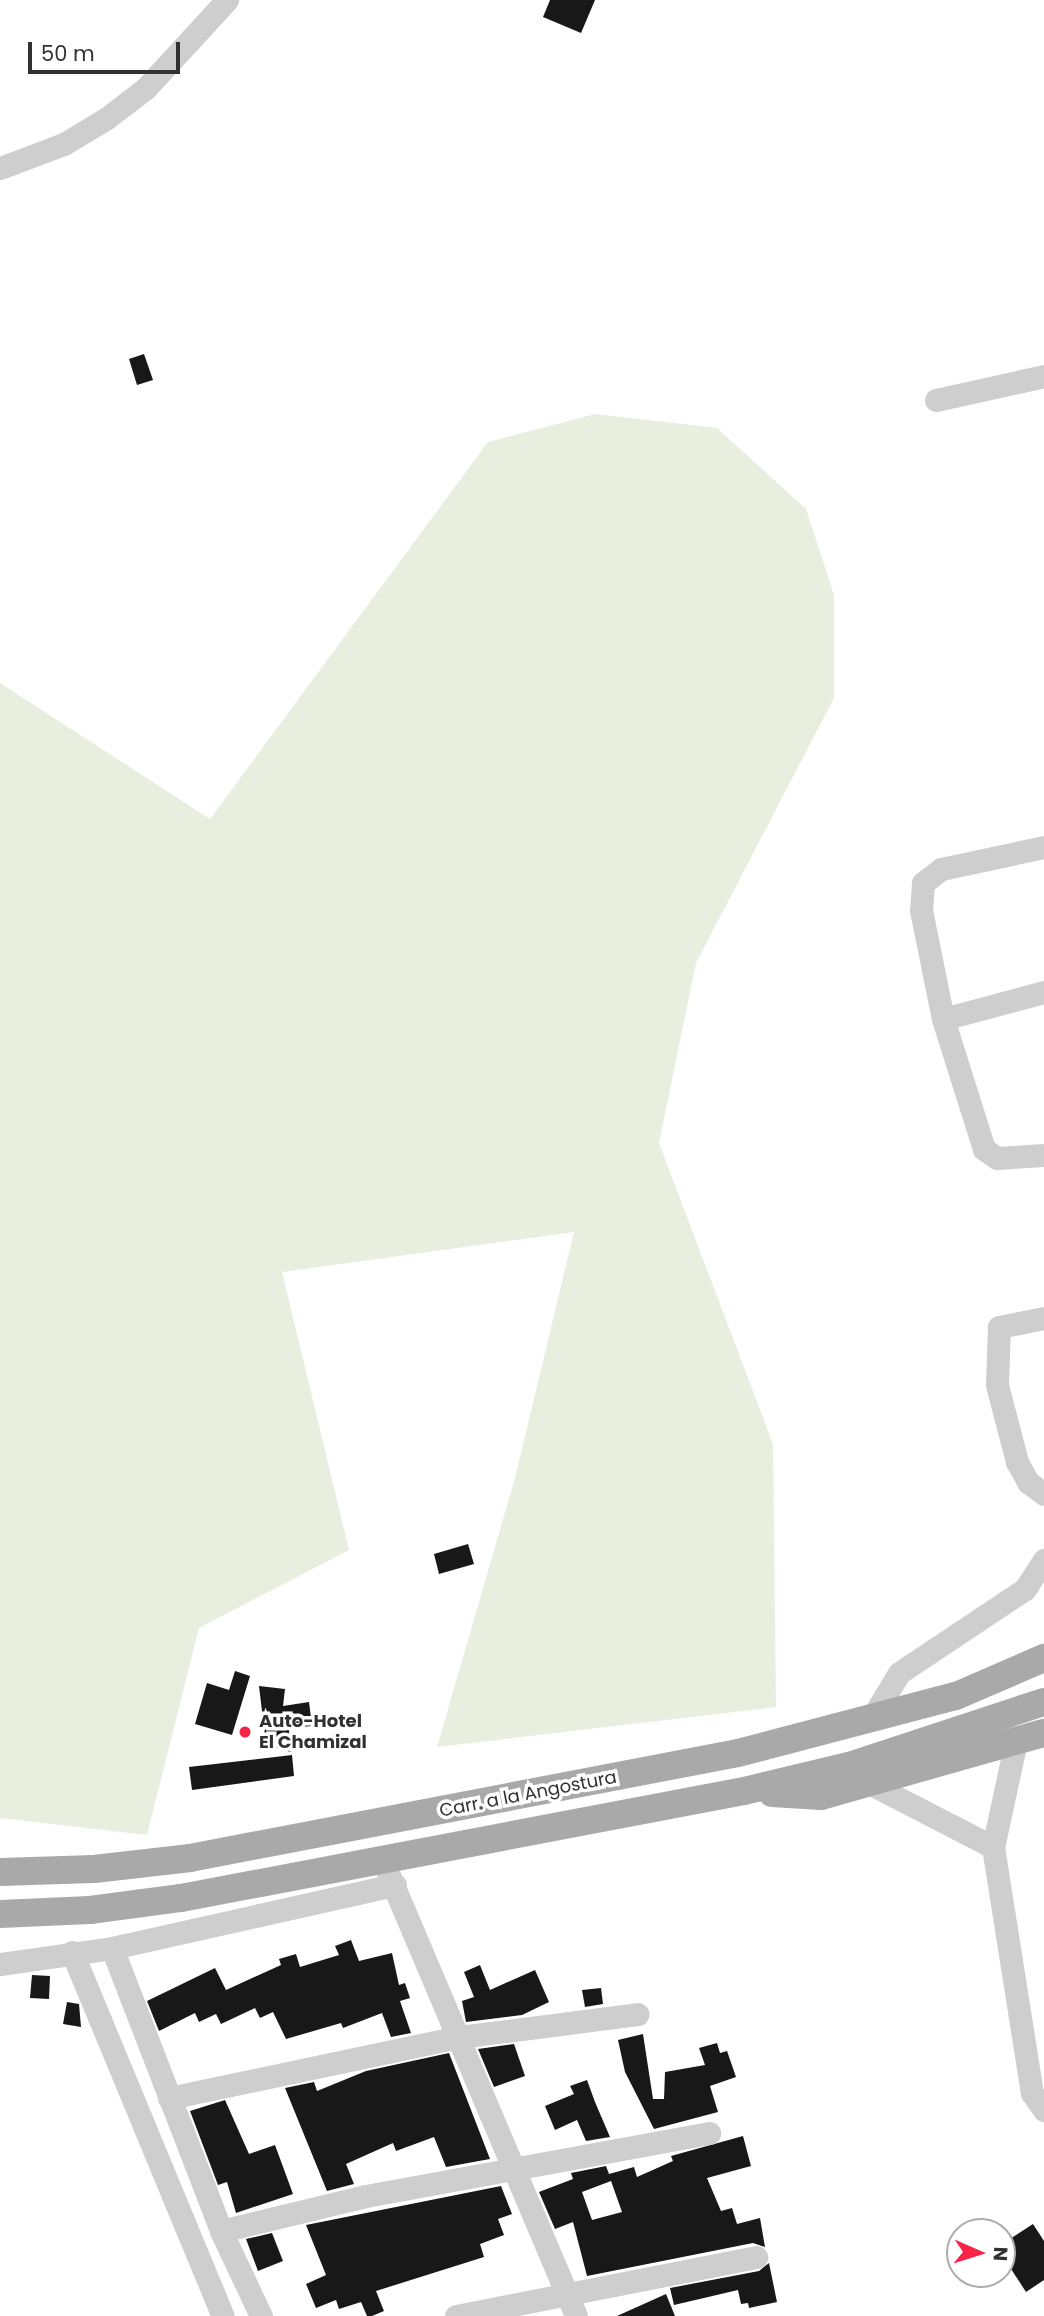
<!DOCTYPE html>
<style>
body{margin:0}
#map{position:relative;width:1044px;height:2316px;overflow:hidden;background:#fff;font-family:Poppins,sans-serif}
div>[style]{position:absolute}
.green>*{inset:0;background:#e8efde}
.building>*{inset:0;background:#181818}
.minor>*{height:23px;margin:-11.5px;padding:0 11.5px;transform-origin:11.5px;border-radius:11.5px;background:#cecece}
.major>*{height:28px;margin:-14px;padding:0 14px;transform-origin:14px;border-radius:14px;background:#a9a9a9}
.dots>*{width:19px;height:19px;translate:-50% -50%;box-sizing:border-box;border:4px solid #fff;border-radius:50%}
span{translate:-50% -50%;white-space:nowrap;text-align:center;line-height:1.15;-webkit-text-stroke:7px #fff;paint-order:stroke}
.poi-label{font-size:18px;color:#313131;font-weight:700}
.left{translate:0 -50%;text-align:left}
.street-label{font-size:18px;color:#313131}
.north{position:absolute;left:946px;top:2218px;width:70px;height:70px;box-sizing:border-box;background:#fff;border:2px solid #adadad;border-radius:50%;rotate:93deg;font-size:19px;font-weight:700;line-height:28px;text-align:center;color:#313131}
.north::after{content:'';display:block;margin:auto;width:24px;height:32px;background:#f72447;clip-path:polygon(50% 0,100% 100%,50% 72%,0 100%)}
.scale{position:absolute;left:28px;top:42px;width:152px;height:32px;box-sizing:border-box;border:4px solid #313131;border-top:0;padding-left:9px;font-size:21px;line-height:24px;white-space:nowrap;color:#313131;-webkit-text-stroke:5px #fff;paint-order:stroke}
</style>
<div id="map">
<div class="green">
<div style="clip-path:polygon(595px 414px,717px 428px,806px 509px,834px 595px,834px 698px,696px 963px,659px 1143px,773px 1444px,776px 1707px,437px 1747px,515px 1478px,574px 1232px,282px 1272px,349px 1550px,199px 1628px,147px 1835px,0 1818px,0 683px,210px 819px,488px 442px)"></div>
</div>
<div class="building">
<div style="clip-path:polygon(550px 0,595px 0,581px 33px,543px 17px)"></div>
<div style="clip-path:polygon(144px 354px,153px 380px,137px 385px,129px 359px)"></div>
<div style="clip-path:polygon(468px 1544px,474px 1564px,439px 1574px,434px 1554px)"></div>
<div style="clip-path:polygon(235px 1671px,250px 1676px,232px 1735px,195px 1724px,207px 1683px,229px 1690px)"></div>
<div style="clip-path:polygon(259px 1686px,285px 1689px,283px 1706px,309px 1702px,312px 1726px,289px 1728px,291px 1752px,266px 1745px)"></div>
<div style="clip-path:polygon(292px 1755px,294px 1776px,192px 1790px,189px 1767px)"></div>
<div style="clip-path:polygon(351px 1940px,359px 1961px,392px 1953px,399px 1985px,405px 1983px,410px 1998px,400px 2001px,411px 2033px,391px 2037px,382px 2013px,343px 2028px,341px 2023px,286px 2039px,273px 2012px,260px 2018px,255px 2008px,221px 2024px,216px 2014px,199px 2022px,195px 2013px,159px 2031px,147px 2001px,215px 1968px,226px 1990px,281px 1965px,279px 1959px,296px 1954px,300px 1967px,339px 1955px,335px 1946px)"></div>
<div style="clip-path:polygon(480px 1965px,490px 1990px,535px 1970px,549px 2002px,522px 2015px,466px 2022px,462px 2001px,474px 1997px,464px 1972px)"></div>
<div style="clip-path:polygon(32px 1975px,50px 1976px,49px 1999px,30px 1998px)"></div>
<div style="clip-path:polygon(601px 1988px,603px 2004px,585px 2007px,582px 1990px)"></div>
<div style="clip-path:polygon(67px 2002px,79px 2004px,81px 2027px,63px 2024px)"></div>
<div style="clip-path:polygon(643px 2034px,653px 2099px,664px 2099px,665px 2072px,705px 2065px,699px 2048px,717px 2043px,720px 2053px,727px 2051px,736px 2077px,710px 2086px,718px 2112px,654px 2129px,625px 2072px,618px 2040px)"></div>
<div style="clip-path:polygon(514px 2044px,525px 2076px,494px 2087px,478px 2049px)"></div>
<div style="clip-path:polygon(449px 2053px,490px 2159px,446px 2167px,434px 2137px,396px 2151px,393px 2143px,346px 2164px,354px 2184px,327px 2191px,285px 2088px,314px 2082px,317px 2091px,366px 2071px)"></div>
<div style="clip-path:polygon(587px 2080px,595px 2102px,610px 2137px,586px 2141px,577px 2120px,555px 2130px,545px 2106px,574px 2094px,570px 2086px)"></div>
<div style="clip-path:polygon(225px 2100px,249px 2154px,275px 2145px,293px 2194px,236px 2213px,227px 2182px,218px 2185px,190px 2111px)"></div>
<div style="clip-path:polygon(evenodd,743px 2136px,751px 2166px,707px 2178px,721px 2211px,732px 2208px,737px 2224px,760px 2218px,765px 2247px,753px 2243px,587px 2276px,573px 2222px,555px 2229px,539px 2192px,573px 2179px,571px 2173px,606px 2166px,609px 2174px,634px 2167px,637px 2177px,673px 2161px,671px 2156px,743px 2136px,611px 2181px,622px 2212px,592px 2220px,582px 2192px,611px 2181px)"></div>
<div style="clip-path:polygon(501px 2186px,512px 2214px,498px 2219px,504px 2235px,480px 2244px,484px 2257px,376px 2291px,384px 2311px,372px 2316px,367px 2316px,361px 2302px,339px 2309px,336px 2300px,316px 2308px,306px 2284px,326px 2275px,306px 2225px)"></div>
<div style="clip-path:polygon(1033px 2224px,1044px 2241px,1044px 2280px,1026px 2292px,1002px 2255px,1002px 2244px)"></div>
<div style="clip-path:polygon(272px 2233px,283px 2261px,258px 2271px,246px 2239px)"></div>
<div style="clip-path:polygon(769px 2263px,777px 2302px,749px 2308px,748px 2303px,741px 2304px,738px 2290px,674px 2305px,670px 2288px,759px 2271px)"></div>
<div style="clip-path:polygon(666px 2294px,675px 2316px,617px 2316px)"></div>
</div>
<div class="minor">
<div style="left:0;top:168px;width:68px;rotate:-20.6deg"></div>
<div style="left:64px;top:144px;width:50px;rotate:-31.2deg"></div>
<div style="left:107px;top:118px;width:49px;rotate:-37.6deg"></div>
<div style="left:146px;top:88px;width:120px;rotate:-47.4deg"></div>
<div style="left:936px;top:400px;width:111px;rotate:-12.5deg"></div>
<div style="left:1044px;top:847px;width:105px;rotate:167.9deg"></div>
<div style="left:941px;top:869px;width:23px;rotate:142deg"></div>
<div style="left:923px;top:883px;width:27px;rotate:94deg"></div>
<div style="left:921px;top:910px;width:111px;rotate:78.6deg"></div>
<div style="left:943px;top:1019px;width:136px;rotate:72.5deg"></div>
<div style="left:984px;top:1149px;width:16px;rotate:35deg"></div>
<div style="left:997px;top:1158px;width:47px;rotate:-3.7deg"></div>
<div style="left:943px;top:1019px;width:105px;rotate:-15deg"></div>
<div style="left:1044px;top:1318px;width:46px;rotate:168.7deg"></div>
<div style="left:999px;top:1327px;width:58px;rotate:92deg"></div>
<div style="left:997px;top:1385px;width:80px;rotate:75.4deg"></div>
<div style="left:1017px;top:1462px;width:23px;rotate:61deg"></div>
<div style="left:1028px;top:1482px;width:20px;rotate:37deg"></div>
<div style="left:872px;top:1718px;width:52px;rotate:-59deg"></div>
<div style="left:899px;top:1673px;width:151px;rotate:-33.7deg"></div>
<div style="left:1025px;top:1589px;width:35px;rotate:-57deg"></div>
<div style="left:1016px;top:1741px;width:108px;rotate:102.2deg"></div>
<div style="left:993px;top:1847px;width:249px;rotate:81deg"></div>
<div style="left:1032px;top:2093px;width:21px;rotate:55deg"></div>
<div style="left:869px;top:1783px;width:140px;rotate:27.3deg"></div>
<div style="left:383px;top:1861px;width:494px;rotate:67deg"></div>
<div style="left:112px;top:1948px;width:303px;rotate:68.9deg"></div>
<div style="left:221px;top:2231px;width:94px;rotate:64.8deg"></div>
<div style="left:72px;top:1952px;width:394px;rotate:67.5deg"></div>
<div style="left:0;top:1964px;width:113px;rotate:-8.1deg"></div>
<div style="left:112px;top:1948px;width:290px;rotate:-12.6deg"></div>
<div style="left:169px;top:2098px;width:296px;rotate:-11.9deg"></div>
<div style="left:459px;top:2037px;width:180px;rotate:-7.3deg"></div>
<div style="left:221px;top:2231px;width:149px;rotate:-13.6deg"></div>
<div style="left:366px;top:2196px;width:349px;rotate:-10.4deg"></div>
<div style="left:456px;top:2316px;width:306px;rotate:-11.1deg"></div>
</div>
<div class="major">
<div style="left:772px;top:1793px;width:49px;rotate:3.5deg"></div>
<div style="left:821px;top:1796px;width:232px;rotate:-15.8deg"></div>
<div style="left:0;top:1872px;width:94px;rotate:-1.8deg"></div>
<div style="left:94px;top:1869px;width:97px;rotate:-6.5deg"></div>
<div style="left:190px;top:1858px;width:558px;rotate:-10.85deg"></div>
<div style="left:738px;top:1753px;width:225px;rotate:-14.7deg"></div>
<div style="left:956px;top:1696px;width:96px;rotate:-23.4deg"></div>
<div style="left:0;top:1914px;width:90px;rotate:-2.5deg"></div>
<div style="left:90px;top:1910px;width:92px;rotate:-7.5deg"></div>
<div style="left:181px;top:1898px;width:573px;rotate:-10.76deg"></div>
<div style="left:744px;top:1791px;width:108px;rotate:-13.4deg"></div>
<div style="left:849px;top:1766px;width:205px;rotate:-18.2deg"></div>
</div>
<div class="dots">
<div style="left:245px;top:1732px;background:#f72447"></div>
</div>
<div class="poi-label">
<span class="left" style="left:259px;top:1732px">Auto-Hotel<br>El Chamizal</span>
</div>
<div class="street-label">
<span style="left:528px;top:1794px;rotate:-11deg">Carr. a la Angostura</span>
</div>
<div class="north">N</div>
<div class="scale">50 m</div>
</div>
